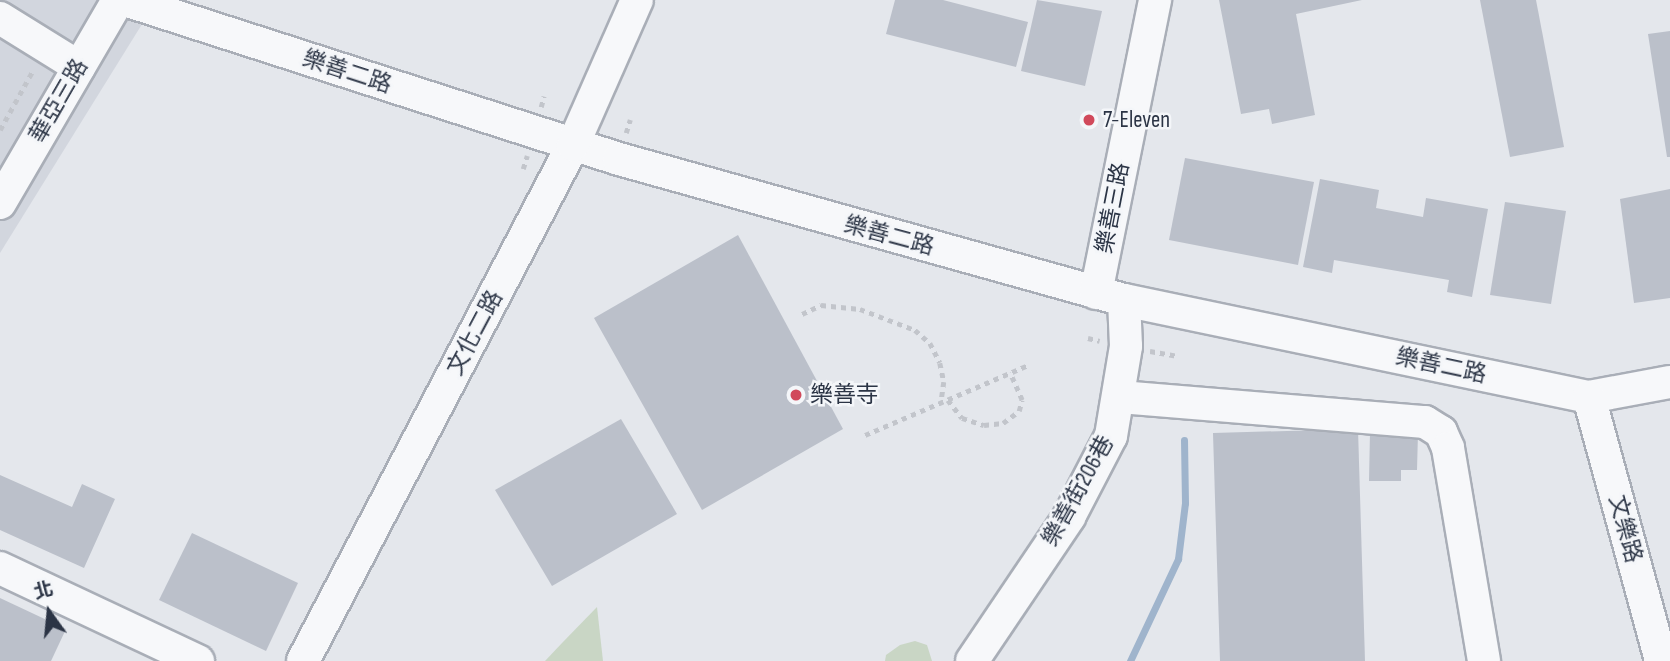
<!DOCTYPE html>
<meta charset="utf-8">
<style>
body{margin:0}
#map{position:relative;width:1670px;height:661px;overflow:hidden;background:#e4e7ec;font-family:"Sofia Sans Condensed","Noto Sans TC",sans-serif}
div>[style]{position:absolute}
.built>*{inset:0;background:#d2d6de}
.green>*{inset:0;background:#c9d6c5}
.stream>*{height:7px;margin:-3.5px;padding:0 3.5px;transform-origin:3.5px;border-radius:3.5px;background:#9fb4cc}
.building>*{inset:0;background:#bbc0ca}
.path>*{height:4.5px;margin-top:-2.25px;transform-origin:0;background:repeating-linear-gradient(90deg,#c2c5cb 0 5px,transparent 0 10px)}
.roads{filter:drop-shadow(2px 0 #a9aeb7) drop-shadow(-2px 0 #a9aeb7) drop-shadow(0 2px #a9aeb7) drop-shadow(0 -2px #a9aeb7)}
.minor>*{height:32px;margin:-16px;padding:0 16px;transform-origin:16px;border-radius:16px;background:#f7f8fa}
.dots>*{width:19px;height:19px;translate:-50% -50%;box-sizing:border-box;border:4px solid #f4f6f9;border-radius:50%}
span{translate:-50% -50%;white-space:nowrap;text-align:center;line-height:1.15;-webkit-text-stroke:5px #f4f6f9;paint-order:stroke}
.street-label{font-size:23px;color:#2b3445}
.poi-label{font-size:23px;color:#2b3445}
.left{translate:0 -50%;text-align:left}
.north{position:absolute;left:14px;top:577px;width:70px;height:70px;-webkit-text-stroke:5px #f4f6f9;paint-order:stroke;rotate:345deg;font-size:19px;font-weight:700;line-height:28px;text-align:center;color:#2b3445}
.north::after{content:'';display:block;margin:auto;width:24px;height:32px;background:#2b3445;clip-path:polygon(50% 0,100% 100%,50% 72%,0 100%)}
</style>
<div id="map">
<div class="built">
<div style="clip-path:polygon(0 0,157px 0,0 253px)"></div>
</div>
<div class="green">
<div style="clip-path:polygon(597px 607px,603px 661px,545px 661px,562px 643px)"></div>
<div style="clip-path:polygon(915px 641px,927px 645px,932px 661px,885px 661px,886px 655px,900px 645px)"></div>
</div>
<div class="stream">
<div style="left:1130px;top:661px;width:113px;rotate:-64.8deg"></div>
<div style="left:1178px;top:559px;width:56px;rotate:-82.9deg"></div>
<div style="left:1185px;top:503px;width:63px;rotate:-90.9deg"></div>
</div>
<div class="building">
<div style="clip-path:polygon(895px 0,943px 0,1028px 22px,1016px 67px,886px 34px)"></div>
<div style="clip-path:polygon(1037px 0,1102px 11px,1085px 86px,1021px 71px)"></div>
<div style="clip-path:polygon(1219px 0,1362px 0,1296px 14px,1315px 115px,1272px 124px,1269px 109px,1241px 114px)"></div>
<div style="clip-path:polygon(1480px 0,1536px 0,1564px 147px,1510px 157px)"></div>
<div style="clip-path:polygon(1670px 31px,1670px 157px,1667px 157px,1648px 34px)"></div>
<div style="clip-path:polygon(1185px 158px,1314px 182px,1298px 265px,1169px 240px)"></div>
<div style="clip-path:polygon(1320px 179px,1379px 190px,1376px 208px,1423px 217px,1426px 198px,1488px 209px,1472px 297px,1447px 292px,1449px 280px,1334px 260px,1332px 273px,1303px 267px)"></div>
<div style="clip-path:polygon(1670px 189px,1670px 298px,1634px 303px,1620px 199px)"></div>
<div style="clip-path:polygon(1505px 202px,1566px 211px,1551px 304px,1490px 295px)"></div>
<div style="clip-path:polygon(738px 235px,843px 429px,702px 510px,594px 318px)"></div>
<div style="clip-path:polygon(621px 419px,677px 514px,552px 586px,495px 490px)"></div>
<div style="clip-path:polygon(1358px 429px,1365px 661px,1220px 661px,1213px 433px)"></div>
<div style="clip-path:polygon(1370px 432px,1418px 433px,1417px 470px,1401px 470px,1401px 481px,1369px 481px)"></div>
<div style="clip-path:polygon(0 475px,72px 507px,82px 484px,115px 499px,84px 568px,0 530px)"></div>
<div style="clip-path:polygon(192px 533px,298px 583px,266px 651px,159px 600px)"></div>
<div style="clip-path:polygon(0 598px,66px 629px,51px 661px,0 661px)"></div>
</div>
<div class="path">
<div style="left:541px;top:107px;width:11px;rotate:-75deg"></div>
<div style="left:0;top:130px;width:66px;rotate:-61.1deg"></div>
<div style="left:626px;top:133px;width:14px;rotate:-73deg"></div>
<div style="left:523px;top:169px;width:14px;rotate:-73deg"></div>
<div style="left:802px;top:314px;width:21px;rotate:-25deg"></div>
<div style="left:821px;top:305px;width:39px;rotate:6deg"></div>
<div style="left:860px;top:309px;width:59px;rotate:20.9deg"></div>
<div style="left:915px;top:330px;width:20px;rotate:41deg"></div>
<div style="left:930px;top:343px;width:22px;rotate:63deg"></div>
<div style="left:940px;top:363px;width:19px;rotate:78deg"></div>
<div style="left:944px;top:382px;width:21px;rotate:98deg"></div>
<div style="left:1088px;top:338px;width:12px;rotate:14deg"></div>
<div style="left:1150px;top:351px;width:27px;rotate:10deg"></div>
<div style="left:948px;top:400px;width:23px;rotate:52deg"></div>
<div style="left:962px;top:418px;width:23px;rotate:18deg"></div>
<div style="left:984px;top:425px;width:19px;rotate:-6deg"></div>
<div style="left:1003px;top:423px;width:20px;rotate:-37deg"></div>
<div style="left:1019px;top:411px;width:11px;rotate:-75deg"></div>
<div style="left:1022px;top:400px;width:30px;rotate:-114deg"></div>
<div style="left:865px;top:435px;width:177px;rotate:-23.2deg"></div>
</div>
<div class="roads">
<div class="minor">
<div style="left:125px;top:0;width:519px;rotate:17.84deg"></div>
<div style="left:619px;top:159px;width:524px;rotate:15.6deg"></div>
<div style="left:1124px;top:300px;width:475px;rotate:11.8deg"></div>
<div style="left:1589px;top:397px;width:82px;rotate:-10.5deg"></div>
<div style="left:0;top:18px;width:93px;rotate:31.8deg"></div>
<div style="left:0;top:203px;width:235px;rotate:-59.8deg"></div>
<div style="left:1096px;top:293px;width:299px;rotate:-78.6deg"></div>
<div style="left:1120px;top:397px;width:306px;rotate:4.7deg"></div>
<div style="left:1425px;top:422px;width:19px;rotate:32deg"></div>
<div style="left:1441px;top:432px;width:17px;rotate:66deg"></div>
<div style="left:1448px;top:448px;width:216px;rotate:80.4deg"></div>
<div style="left:1589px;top:397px;width:274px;rotate:74.7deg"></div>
<div style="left:0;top:568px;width:219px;rotate:25.2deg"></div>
<div style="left:303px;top:661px;width:582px;rotate:-62.38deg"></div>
<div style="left:573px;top:145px;width:158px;rotate:-66.2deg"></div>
<div style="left:972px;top:661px;width:174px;rotate:-56deg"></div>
<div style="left:1069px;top:517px;width:91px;rotate:-62.6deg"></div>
<div style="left:1111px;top:436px;width:91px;rotate:-80.5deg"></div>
<div style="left:1126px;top:346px;width:46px;rotate:-92.5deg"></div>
</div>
</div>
<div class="dots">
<div style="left:1089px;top:120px;background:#d1495b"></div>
<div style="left:796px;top:395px;background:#d1495b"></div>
</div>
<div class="street-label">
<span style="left:347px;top:72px;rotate:18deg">樂善二路</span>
<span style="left:59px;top:101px;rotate:-60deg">華亞三路</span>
<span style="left:1113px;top:208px;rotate:-79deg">樂善三路</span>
<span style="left:889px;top:236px;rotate:15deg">樂善二路</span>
<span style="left:475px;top:333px;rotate:-62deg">文化二路</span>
<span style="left:1441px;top:366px;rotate:12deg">樂善二路</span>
<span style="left:1078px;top:491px;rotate:-61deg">樂善街206巷</span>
<span style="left:1625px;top:529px;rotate:75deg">文樂路</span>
</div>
<div class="poi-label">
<span class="left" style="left:1103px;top:120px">7-Eleven</span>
<span class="left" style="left:810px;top:395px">樂善寺</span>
</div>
<div class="north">北</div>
</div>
